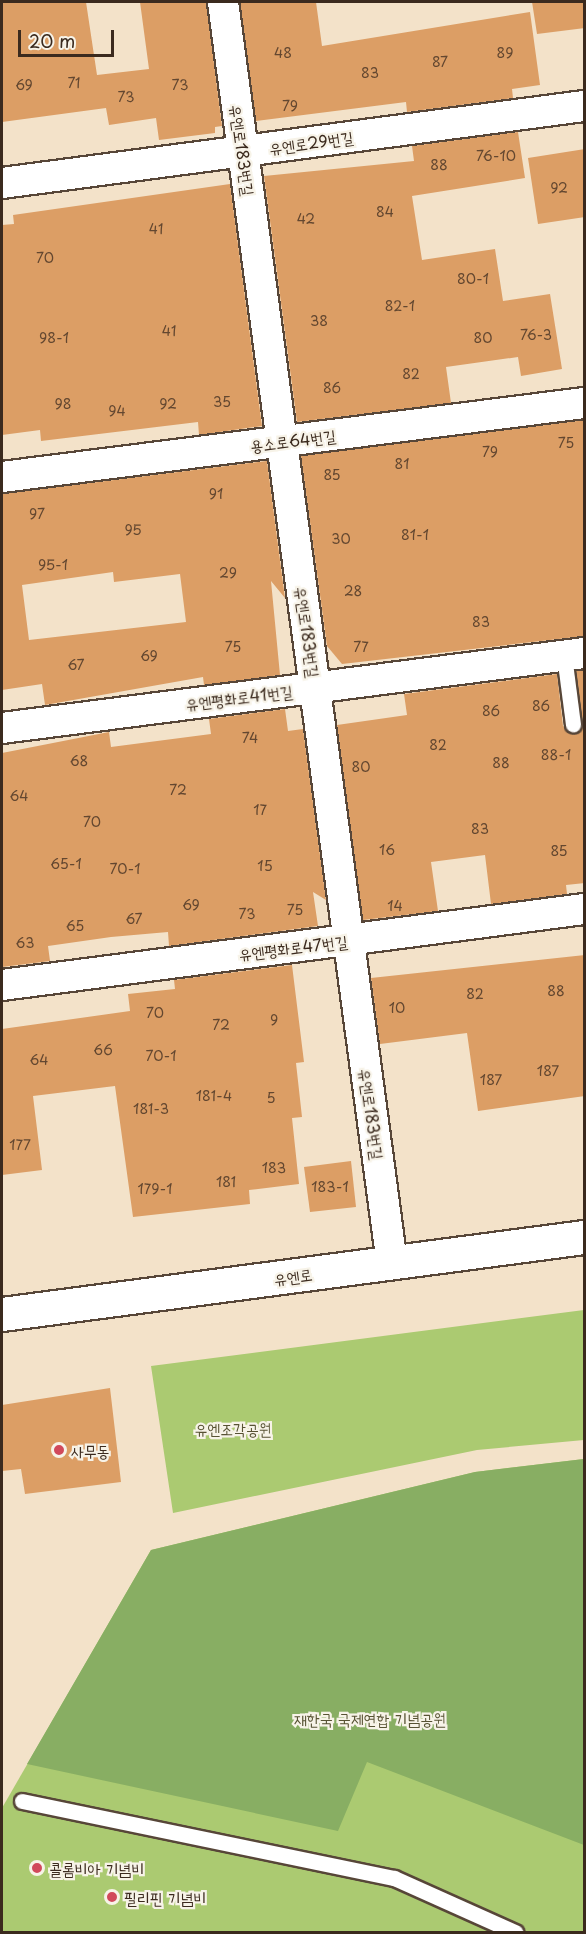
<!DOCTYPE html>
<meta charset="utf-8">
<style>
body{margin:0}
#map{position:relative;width:586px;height:1934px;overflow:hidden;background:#f3e2c9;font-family:"Playpen Sans","Poor Story",sans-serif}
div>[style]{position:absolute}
.green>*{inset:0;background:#abca71}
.forest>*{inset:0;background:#88ae63}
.building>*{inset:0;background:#dc9e65}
.roads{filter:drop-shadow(2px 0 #574638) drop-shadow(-2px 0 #574638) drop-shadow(0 2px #574638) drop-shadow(0 -2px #574638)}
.service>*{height:15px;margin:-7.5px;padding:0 7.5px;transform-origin:7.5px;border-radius:7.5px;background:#fff}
.minor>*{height:30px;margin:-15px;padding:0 15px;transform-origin:15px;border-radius:15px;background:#fff}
.secondary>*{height:33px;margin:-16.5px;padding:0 16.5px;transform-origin:16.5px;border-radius:16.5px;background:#fff}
.dots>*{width:16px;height:16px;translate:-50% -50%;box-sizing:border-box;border:3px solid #f7f3e8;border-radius:50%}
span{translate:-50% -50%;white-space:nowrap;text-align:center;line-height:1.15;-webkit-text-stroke:4.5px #f7f3e8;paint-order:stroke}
.number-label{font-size:14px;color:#634730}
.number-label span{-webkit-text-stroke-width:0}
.street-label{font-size:16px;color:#3b2a1e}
.park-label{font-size:16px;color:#575233}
.poi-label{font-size:16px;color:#3b2a1e}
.left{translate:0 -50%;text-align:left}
.frame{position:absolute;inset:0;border:3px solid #3b2a1e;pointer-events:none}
.scale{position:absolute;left:18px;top:30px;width:96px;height:27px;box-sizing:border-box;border:3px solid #3b2a1e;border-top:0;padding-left:8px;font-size:18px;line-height:21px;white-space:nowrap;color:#3b2a1e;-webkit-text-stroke:4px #f7f3e8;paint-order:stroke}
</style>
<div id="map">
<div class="green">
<div style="clip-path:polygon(584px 1310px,584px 1440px,477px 1450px,173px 1513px,151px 1366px)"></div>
<div style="clip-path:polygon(584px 1459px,584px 1932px,2px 1932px,2px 1808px,151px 1550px,475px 1472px)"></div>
</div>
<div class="forest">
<div style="clip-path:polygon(584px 1459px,584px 1845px,367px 1762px,338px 1831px,27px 1764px,151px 1550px,475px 1472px)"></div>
</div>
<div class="building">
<div style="clip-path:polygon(2px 2px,86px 2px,97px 75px,149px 69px,140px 2px,206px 2px,222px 126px,215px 127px,215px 133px,159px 140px,156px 118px,109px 125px,106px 108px,2px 122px)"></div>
<div style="clip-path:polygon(240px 2px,316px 2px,322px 46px,530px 12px,540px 85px,512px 89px,513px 98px,407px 112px,406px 102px,256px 121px)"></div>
<div style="clip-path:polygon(532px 2px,585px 2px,585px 28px,537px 34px)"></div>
<div style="clip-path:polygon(518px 132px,525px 178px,412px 196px,422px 260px,495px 249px,503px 301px,550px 294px,562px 369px,521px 376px,518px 357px,446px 367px,451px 403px,297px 422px,264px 176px,414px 161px,412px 146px)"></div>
<div style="clip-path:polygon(585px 149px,585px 217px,538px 224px,528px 158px)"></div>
<div style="clip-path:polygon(230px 184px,262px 426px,199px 435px,198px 422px,41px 441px,40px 430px,2px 435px,2px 225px,14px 224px,13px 215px)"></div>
<div style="clip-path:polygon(585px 420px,585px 636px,342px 664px,327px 646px,301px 456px)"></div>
<div style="clip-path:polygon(evenodd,267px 461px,285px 598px,271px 581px,280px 675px,204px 685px,203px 677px,45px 705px,42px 684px,2px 690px,2px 494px,267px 461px,113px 572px,114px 582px,180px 574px,186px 622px,29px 640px,22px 585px,113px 572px)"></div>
<div style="clip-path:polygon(585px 670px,585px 883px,566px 885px,567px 894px,491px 904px,485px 855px,431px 862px,438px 911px,363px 920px,337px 725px,407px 715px,404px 694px,557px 674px,563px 726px,575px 734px,583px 723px,576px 671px)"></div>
<div style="clip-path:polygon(285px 709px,288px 731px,303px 729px,326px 900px,313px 892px,318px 926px,169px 946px,168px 932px,111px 937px,48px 946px,50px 961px,2px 967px,2px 753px,109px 732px,111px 747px,211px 734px,209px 719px)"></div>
<div style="clip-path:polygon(585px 955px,585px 1096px,478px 1111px,467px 1033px,380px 1044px,371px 978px)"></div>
<div style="clip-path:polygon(292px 965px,304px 1062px,296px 1063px,302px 1117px,292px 1118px,299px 1184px,249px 1190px,250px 1204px,133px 1217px,115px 1086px,33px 1096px,42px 1170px,2px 1175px,2px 1029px,130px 1011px,128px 994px,175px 989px,174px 980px)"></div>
<div style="clip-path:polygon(351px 1161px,356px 1207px,310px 1212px,304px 1167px)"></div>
<div style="clip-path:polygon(110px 1388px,121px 1482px,25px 1494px,21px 1469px,2px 1471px,2px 1405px)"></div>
</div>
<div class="roads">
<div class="service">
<div style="left:564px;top:655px;width:70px;rotate:82.6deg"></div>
<div style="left:22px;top:1801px;width:380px;rotate:11.7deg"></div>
<div style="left:394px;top:1878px;width:133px;rotate:24.1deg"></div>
</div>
<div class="minor">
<div style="left:223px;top:2px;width:1272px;rotate:82.37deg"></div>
<div style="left:2px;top:183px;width:587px;rotate:-7.54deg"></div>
<div style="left:2px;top:477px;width:587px;rotate:-7.25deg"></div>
<div style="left:2px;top:728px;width:587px;rotate:-7.34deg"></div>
<div style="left:2px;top:985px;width:587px;rotate:-7.44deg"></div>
</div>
<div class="secondary">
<div style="left:2px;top:1314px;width:587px;rotate:-7.54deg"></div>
</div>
</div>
<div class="dots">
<div style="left:59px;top:1450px;background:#d1495b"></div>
<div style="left:37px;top:1868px;background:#d1495b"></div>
<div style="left:112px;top:1897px;background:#d1495b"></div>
</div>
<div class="number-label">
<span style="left:283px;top:53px">48</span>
<span style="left:505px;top:53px">89</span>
<span style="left:440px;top:62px">87</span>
<span style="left:370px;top:73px">83</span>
<span style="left:74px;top:83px">71</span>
<span style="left:24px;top:85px">69</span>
<span style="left:180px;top:85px">73</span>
<span style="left:126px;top:97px">73</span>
<span style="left:290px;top:106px">79</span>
<span style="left:496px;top:156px">76-10</span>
<span style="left:439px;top:165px">88</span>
<span style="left:559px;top:188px">92</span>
<span style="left:385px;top:212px">84</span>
<span style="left:306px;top:219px">42</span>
<span style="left:156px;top:229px">41</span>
<span style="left:45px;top:258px">70</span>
<span style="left:473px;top:279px">80-1</span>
<span style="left:400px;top:306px">82-1</span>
<span style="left:319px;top:321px">38</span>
<span style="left:169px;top:331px">41</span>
<span style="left:536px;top:335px">76-3</span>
<span style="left:54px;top:338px">98-1</span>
<span style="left:483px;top:338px">80</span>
<span style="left:411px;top:374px">82</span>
<span style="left:332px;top:388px">86</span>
<span style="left:222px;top:402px">35</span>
<span style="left:63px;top:404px">98</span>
<span style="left:168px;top:404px">92</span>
<span style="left:117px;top:411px">94</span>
<span style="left:566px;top:443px">75</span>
<span style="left:490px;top:452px">79</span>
<span style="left:402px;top:464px">81</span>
<span style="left:332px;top:475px">85</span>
<span style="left:216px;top:494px">91</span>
<span style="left:37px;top:514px">97</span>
<span style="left:133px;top:530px">95</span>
<span style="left:415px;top:535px">81-1</span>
<span style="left:341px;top:539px">30</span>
<span style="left:53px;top:565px">95-1</span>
<span style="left:228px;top:573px">29</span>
<span style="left:353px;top:591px">28</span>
<span style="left:481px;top:622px">83</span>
<span style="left:233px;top:647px">75</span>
<span style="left:361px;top:647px">77</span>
<span style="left:149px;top:656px">69</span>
<span style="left:76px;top:665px">67</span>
<span style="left:541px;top:706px">86</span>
<span style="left:491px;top:711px">86</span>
<span style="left:250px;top:738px">74</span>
<span style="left:438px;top:745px">82</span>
<span style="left:556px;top:755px">88-1</span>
<span style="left:79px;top:761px">68</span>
<span style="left:501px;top:763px">88</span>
<span style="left:361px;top:767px">80</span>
<span style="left:178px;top:790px">72</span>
<span style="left:19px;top:796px">64</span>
<span style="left:260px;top:810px">17</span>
<span style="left:92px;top:822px">70</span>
<span style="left:480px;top:829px">83</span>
<span style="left:387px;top:850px">16</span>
<span style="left:559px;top:851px">85</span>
<span style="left:66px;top:864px">65-1</span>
<span style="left:265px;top:866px">15</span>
<span style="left:125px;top:869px">70-1</span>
<span style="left:191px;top:905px">69</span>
<span style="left:395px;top:906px">14</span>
<span style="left:295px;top:910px">75</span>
<span style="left:247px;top:914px">73</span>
<span style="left:134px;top:919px">67</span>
<span style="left:75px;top:926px">65</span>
<span style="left:25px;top:943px">63</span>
<span style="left:556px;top:991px">88</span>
<span style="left:475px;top:994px">82</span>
<span style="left:397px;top:1008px">10</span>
<span style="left:155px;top:1013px">70</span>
<span style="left:274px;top:1020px">9</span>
<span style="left:221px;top:1025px">72</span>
<span style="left:103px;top:1050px">66</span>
<span style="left:161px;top:1056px">70-1</span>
<span style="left:39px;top:1060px">64</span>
<span style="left:548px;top:1071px">187</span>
<span style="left:491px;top:1080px">187</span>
<span style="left:214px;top:1096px">181-4</span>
<span style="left:271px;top:1098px">5</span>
<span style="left:151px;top:1109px">181-3</span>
<span style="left:20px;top:1145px">177</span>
<span style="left:274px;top:1168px">183</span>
<span style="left:226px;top:1182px">181</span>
<span style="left:330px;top:1187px">183-1</span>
<span style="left:155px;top:1189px">179-1</span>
</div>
<div class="street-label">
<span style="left:311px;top:142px;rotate:-8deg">유엔로29번길</span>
<span style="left:243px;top:150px;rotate:82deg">유엔로183번길</span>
<span style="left:293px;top:440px;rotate:-7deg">용소로64번길</span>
<span style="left:308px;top:632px;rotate:82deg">유엔로183번길</span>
<span style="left:239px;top:697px;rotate:-7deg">유엔평화로41번길</span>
<span style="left:293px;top:947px;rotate:-7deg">유엔평화로47번길</span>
<span style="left:372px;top:1114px;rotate:82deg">유엔로183번길</span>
<span style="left:293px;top:1276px;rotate:-8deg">유엔로</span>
</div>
<div class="park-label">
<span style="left:233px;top:1428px">유엔조각공원</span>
<span style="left:370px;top:1718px">재한국 국제연합 기념공원</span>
</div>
<div class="poi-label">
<span class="left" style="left:71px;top:1450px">사무동</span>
<span class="left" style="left:49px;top:1868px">콜롬비아 기념비</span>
<span class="left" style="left:124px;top:1897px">필리핀 기념비</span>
</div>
<div class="frame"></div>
<div class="scale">20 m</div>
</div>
